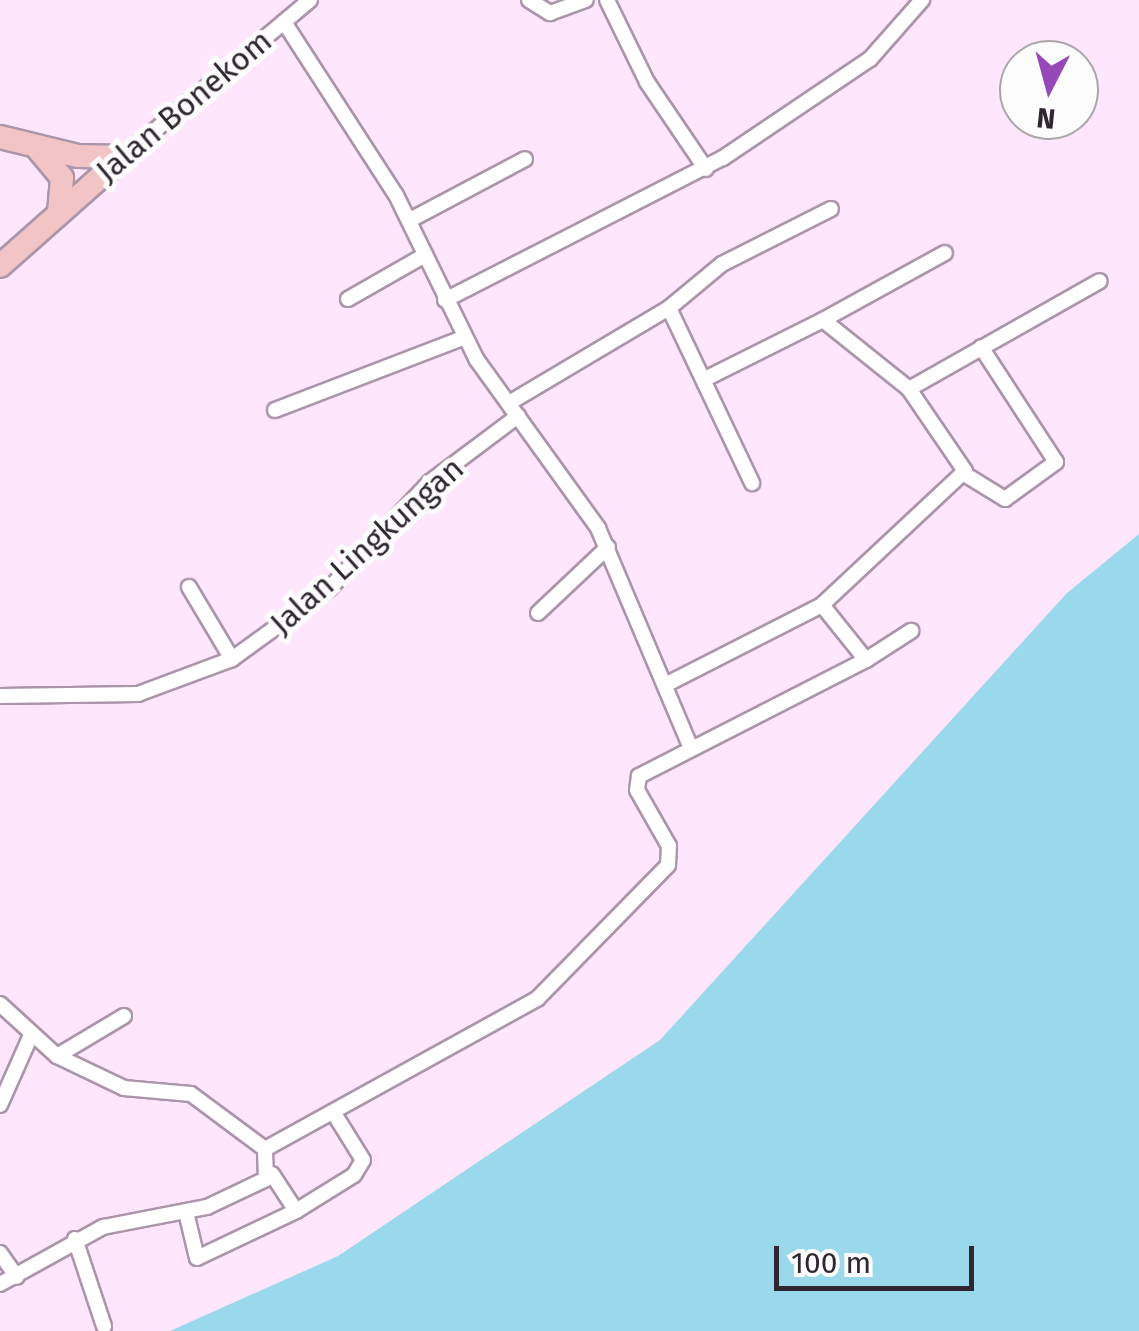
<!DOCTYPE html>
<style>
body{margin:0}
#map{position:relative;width:1139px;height:1331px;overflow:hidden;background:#fee6fd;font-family:"Fira Sans",sans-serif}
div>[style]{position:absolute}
.water>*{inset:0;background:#9ad9eb}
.roads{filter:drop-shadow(2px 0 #ab95aa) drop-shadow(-2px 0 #ab95aa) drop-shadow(0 2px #ab95aa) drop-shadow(0 -2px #ab95aa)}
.minor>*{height:14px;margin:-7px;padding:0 7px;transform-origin:7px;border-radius:7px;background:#fff}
.primary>*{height:22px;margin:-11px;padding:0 11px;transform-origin:11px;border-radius:11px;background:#f2c4c5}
span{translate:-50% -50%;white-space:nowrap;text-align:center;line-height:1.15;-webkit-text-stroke:10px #fcfcfc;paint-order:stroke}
.street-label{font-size:32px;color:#2f262f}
.north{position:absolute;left:999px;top:40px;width:100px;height:100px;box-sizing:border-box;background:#fcfcfc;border:2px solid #aaa6aa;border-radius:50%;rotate:186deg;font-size:28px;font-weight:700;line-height:40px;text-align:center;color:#2f262f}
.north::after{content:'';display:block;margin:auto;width:35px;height:45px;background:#9648b9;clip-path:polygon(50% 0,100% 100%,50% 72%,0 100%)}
.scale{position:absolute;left:774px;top:1246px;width:200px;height:45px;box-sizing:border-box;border:5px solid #2f262f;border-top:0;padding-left:12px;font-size:30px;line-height:35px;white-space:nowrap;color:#2f262f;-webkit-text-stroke:8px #fcfcfc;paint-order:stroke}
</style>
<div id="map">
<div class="water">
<div style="clip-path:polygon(1139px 534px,1139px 1331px,170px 1331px,338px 1256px,660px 1040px,1067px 593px)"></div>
</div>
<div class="roads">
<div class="minor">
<div style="left:529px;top:0;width:25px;rotate:32deg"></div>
<div style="left:550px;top:13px;width:38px;rotate:-20deg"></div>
<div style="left:607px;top:0;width:91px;rotate:64deg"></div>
<div style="left:647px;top:82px;width:105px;rotate:55.9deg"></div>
<div style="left:284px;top:22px;width:206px;rotate:57.1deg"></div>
<div style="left:396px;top:195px;width:184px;rotate:63.9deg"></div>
<div style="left:477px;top:360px;width:207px;rotate:54.2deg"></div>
<div style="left:598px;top:528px;width:239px;rotate:67.1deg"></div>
<div style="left:123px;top:157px;width:244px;rotate:-40deg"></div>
<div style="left:410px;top:220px;width:130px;rotate:-27.9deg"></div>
<div style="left:348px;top:299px;width:89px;rotate:-29.7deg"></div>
<div style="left:445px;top:300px;width:312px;rotate:-27.1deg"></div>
<div style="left:723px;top:158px;width:177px;rotate:-34deg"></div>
<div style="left:870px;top:59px;width:79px;rotate:-48.6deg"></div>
<div style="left:669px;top:308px;width:194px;rotate:64.6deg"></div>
<div style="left:823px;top:320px;width:139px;rotate:-28.8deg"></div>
<div style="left:709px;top:377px;width:127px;rotate:-26.6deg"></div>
<div style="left:823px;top:320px;width:110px;rotate:38.7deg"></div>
<div style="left:909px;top:389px;width:99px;rotate:55.7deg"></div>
<div style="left:965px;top:471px;width:196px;rotate:136.9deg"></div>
<div style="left:909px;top:389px;width:219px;rotate:-29.5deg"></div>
<div style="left:509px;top:403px;width:186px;rotate:-30.7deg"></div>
<div style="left:669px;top:308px;width:69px;rotate:-39.7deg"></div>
<div style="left:722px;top:264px;width:122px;rotate:-26.8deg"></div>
<div style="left:275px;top:410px;width:201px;rotate:-21deg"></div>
<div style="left:966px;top:475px;width:46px;rotate:31.6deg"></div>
<div style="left:1005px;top:499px;width:63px;rotate:-36deg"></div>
<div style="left:1056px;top:462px;width:137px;rotate:-123.1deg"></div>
<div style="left:189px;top:587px;width:84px;rotate:59.2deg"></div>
<div style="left:538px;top:613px;width:96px;rotate:-43.3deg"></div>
<div style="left:667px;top:684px;width:174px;rotate:-27deg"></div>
<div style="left:822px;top:605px;width:70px;rotate:51.3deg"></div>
<div style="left:866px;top:660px;width:54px;rotate:-32.8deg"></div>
<div style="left:0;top:696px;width:138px;rotate:-0.8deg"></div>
<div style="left:138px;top:694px;width:100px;rotate:-20.4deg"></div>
<div style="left:232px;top:659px;width:121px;rotate:-35.9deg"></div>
<div style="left:330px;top:588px;width:146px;rotate:-46.7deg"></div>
<div style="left:430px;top:482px;width:110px;rotate:-36.9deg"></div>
<div style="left:0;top:1004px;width:77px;rotate:42.4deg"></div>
<div style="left:57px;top:1056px;width:74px;rotate:25.5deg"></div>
<div style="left:124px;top:1088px;width:67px;rotate:5.1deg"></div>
<div style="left:191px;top:1094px;width:92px;rotate:36.6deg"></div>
<div style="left:57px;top:1056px;width:78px;rotate:-30.8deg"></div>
<div style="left:0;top:1105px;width:77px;rotate:-66.1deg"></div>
<div style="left:272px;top:1174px;width:44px;rotate:57deg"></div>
<div style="left:296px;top:1211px;width:68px;rotate:-31.8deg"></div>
<div style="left:354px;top:1175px;width:17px;rotate:-59deg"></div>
<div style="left:363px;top:1160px;width:53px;rotate:-121.9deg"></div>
<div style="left:186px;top:1212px;width:47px;rotate:76.6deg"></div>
<div style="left:197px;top:1258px;width:110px;rotate:-25.4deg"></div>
<div style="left:75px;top:1239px;width:92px;rotate:71.6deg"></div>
<div style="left:0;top:1253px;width:29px;rotate:55deg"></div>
<div style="left:0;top:1284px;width:118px;rotate:-29deg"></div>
<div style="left:103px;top:1227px;width:106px;rotate:-10.9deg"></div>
<div style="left:207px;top:1207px;width:65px;rotate:-25.4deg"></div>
<div style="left:266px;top:1179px;width:30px;rotate:-92deg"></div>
<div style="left:265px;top:1149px;width:311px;rotate:-28.9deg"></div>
<div style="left:537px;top:999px;width:187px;rotate:-45.6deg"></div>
<div style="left:668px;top:865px;width:19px;rotate:-87deg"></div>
<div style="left:669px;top:846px;width:64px;rotate:-119.7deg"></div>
<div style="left:637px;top:790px;width:14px;rotate:-82deg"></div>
<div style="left:639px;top:776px;width:255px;rotate:-27.1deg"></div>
</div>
<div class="primary">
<div style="left:0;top:137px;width:80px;rotate:13.7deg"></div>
<div style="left:78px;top:156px;width:45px;rotate:1.3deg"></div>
<div style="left:37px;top:148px;width:39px;rotate:50deg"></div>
<div style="left:62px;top:178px;width:35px;rotate:95deg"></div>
<div style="left:0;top:266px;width:164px;rotate:-41.5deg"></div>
</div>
</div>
<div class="street-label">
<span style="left:184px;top:106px;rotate:-40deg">Jalan Bonekom</span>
<span style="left:367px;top:546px;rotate:-42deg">Jalan Lingkungan</span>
</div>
<div class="north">N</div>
<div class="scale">100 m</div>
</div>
